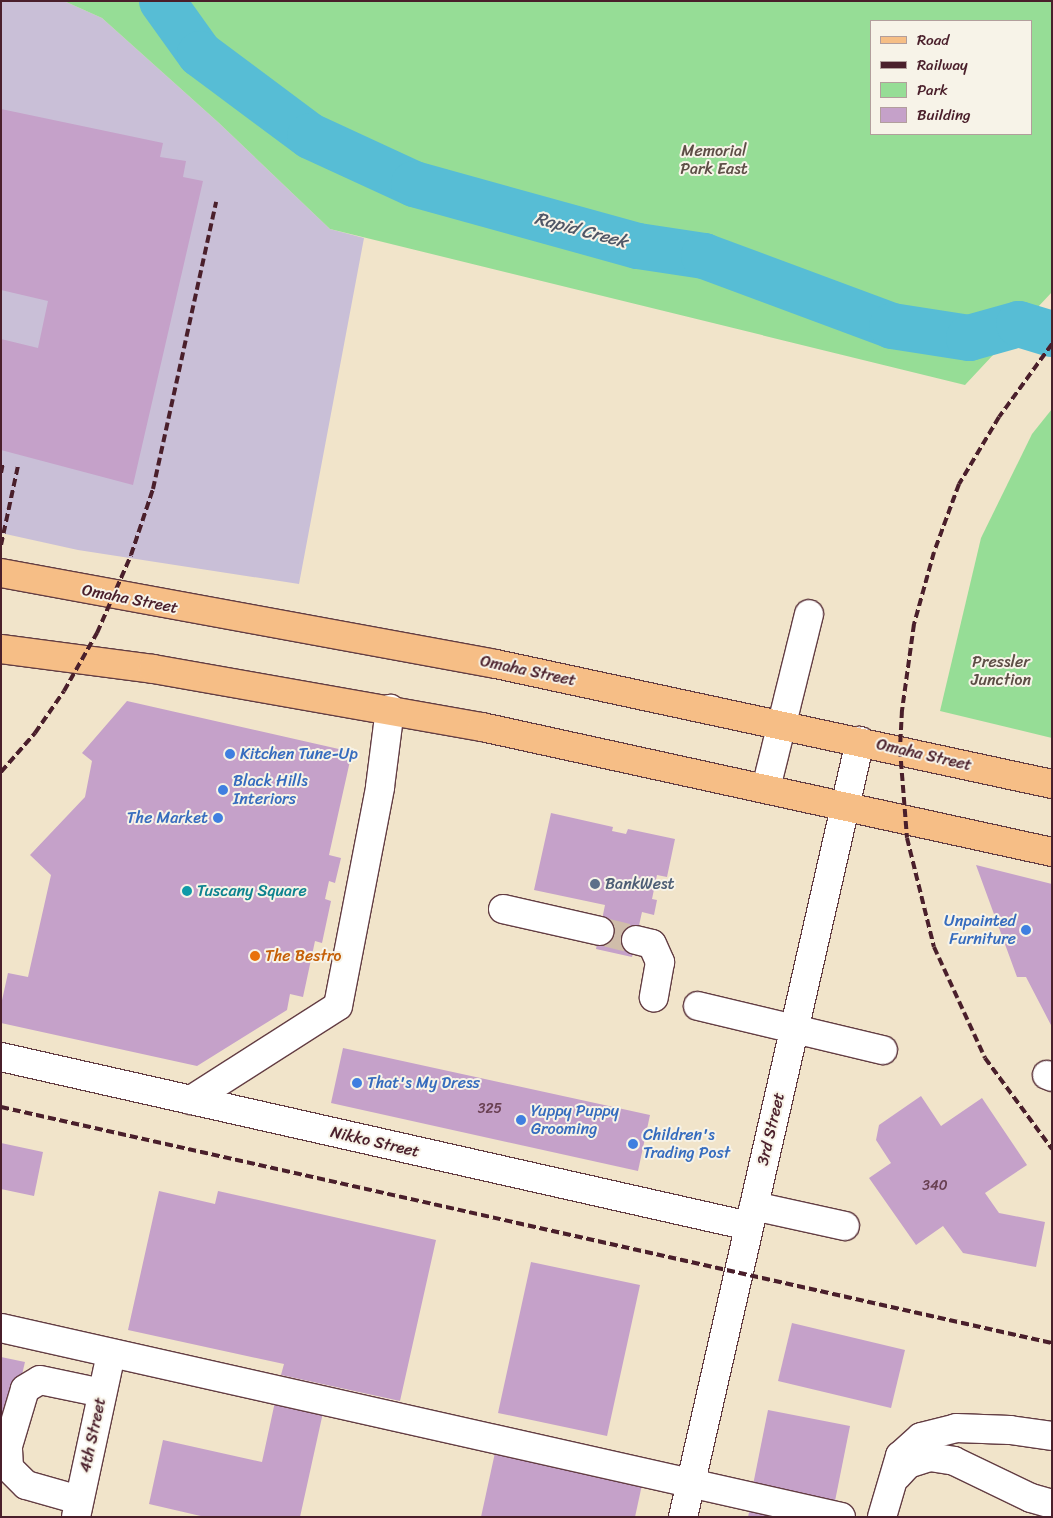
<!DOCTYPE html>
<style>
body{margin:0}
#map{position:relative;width:1053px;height:1518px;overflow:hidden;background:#f1e4ca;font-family:Sriracha,sans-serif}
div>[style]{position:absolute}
.industrial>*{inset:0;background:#c9bfd7}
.green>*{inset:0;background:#96dd96}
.river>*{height:46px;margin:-23px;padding:0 23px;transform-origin:23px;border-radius:23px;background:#57bdd5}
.building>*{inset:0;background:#c5a1c9}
.minor-tunnel>*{height:28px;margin-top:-14px;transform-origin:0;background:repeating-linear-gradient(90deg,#d0bdaa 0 28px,transparent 0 42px)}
.roads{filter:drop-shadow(1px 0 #633d43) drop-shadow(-1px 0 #633d43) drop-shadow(0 1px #633d43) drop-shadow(0 -1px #633d43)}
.minor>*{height:28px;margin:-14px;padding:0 14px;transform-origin:14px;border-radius:14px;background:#fff}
.major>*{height:28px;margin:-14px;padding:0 14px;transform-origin:14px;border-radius:14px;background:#f6be86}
.rail>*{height:4px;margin-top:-2px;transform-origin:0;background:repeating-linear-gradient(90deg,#4a1f2b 0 8px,transparent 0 12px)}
.dots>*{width:14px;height:14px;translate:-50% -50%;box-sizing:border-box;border:2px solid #f7f3e8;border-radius:50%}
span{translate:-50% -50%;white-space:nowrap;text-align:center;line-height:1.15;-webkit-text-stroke:4px #f7f3e8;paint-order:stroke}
.number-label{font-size:14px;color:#694052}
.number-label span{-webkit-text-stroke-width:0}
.park-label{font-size:16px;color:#5d4e46}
.street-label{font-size:16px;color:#4a1f2b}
.shop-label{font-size:16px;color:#366cbe}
.left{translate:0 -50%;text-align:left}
.right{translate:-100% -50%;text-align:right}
.service-label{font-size:16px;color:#4e5e75}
.culture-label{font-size:16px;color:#0d838f}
.food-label{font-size:16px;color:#c56008}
.water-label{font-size:18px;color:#4f5666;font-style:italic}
.frame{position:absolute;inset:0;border:2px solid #4a1f2b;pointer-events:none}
.legend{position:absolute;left:870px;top:20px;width:162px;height:115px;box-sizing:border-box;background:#f7f3e8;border:1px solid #b29e9c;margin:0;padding:6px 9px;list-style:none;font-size:15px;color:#4a1f2b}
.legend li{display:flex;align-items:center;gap:10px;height:25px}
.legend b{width:25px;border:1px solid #b29e9c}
</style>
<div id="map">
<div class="industrial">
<div style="clip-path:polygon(1px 1px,64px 1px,102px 18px,219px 123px,330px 229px,364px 238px,299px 584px,78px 550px,1px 533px)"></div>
</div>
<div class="green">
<div style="clip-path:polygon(evenodd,64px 1px,1052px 1px,1052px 292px,965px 385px,330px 229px,219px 123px,102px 18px,64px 1px,872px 21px,1032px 21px,1032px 134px,872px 134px,872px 21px)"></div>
<div style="clip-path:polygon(1052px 409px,1052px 738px,940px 711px,981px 538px,1032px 434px)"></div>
</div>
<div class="river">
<div style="left:162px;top:1px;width:65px;rotate:54.4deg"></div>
<div style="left:200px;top:54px;width:137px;rotate:36.7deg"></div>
<div style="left:310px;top:136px;width:115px;rotate:24.8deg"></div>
<div style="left:414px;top:184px;width:232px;rotate:15.5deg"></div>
<div style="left:638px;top:246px;width:67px;rotate:8.6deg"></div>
<div style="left:704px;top:256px;width:201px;rotate:20.4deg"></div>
<div style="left:892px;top:326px;width:78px;rotate:8.9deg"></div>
<div style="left:969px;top:338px;width:52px;rotate:-15.6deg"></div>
<div style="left:1019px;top:324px;width:34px;rotate:17deg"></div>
</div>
<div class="building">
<div style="clip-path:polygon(1px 109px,163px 143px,160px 157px,186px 161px,183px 177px,203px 181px,133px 485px,1px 450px,1px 339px,38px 348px,48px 301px,1px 290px)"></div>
<div style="clip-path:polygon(127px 701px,352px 752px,329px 855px,341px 858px,335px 883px,329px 881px,325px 899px,331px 901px,322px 943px,315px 941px,303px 997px,290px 994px,287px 1010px,197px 1066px,1px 1023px,1px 1005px,8px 973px,28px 977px,51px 875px,30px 855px,85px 797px,92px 761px,82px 753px)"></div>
<div style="clip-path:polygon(551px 813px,613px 827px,612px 831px,626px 834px,628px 829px,675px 839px,667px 877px,657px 875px,652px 899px,657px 900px,654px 915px,642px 912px,632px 957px,596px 949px,605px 905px,534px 890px)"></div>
<div style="clip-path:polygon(976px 865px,1052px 884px,1052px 1027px,1026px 977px,1017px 977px)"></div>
<div style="clip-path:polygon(343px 1048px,650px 1115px,638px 1171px,331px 1103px)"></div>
<div style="clip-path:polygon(921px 1096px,941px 1126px,982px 1098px,1027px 1165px,985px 1193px,999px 1213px,1045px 1222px,1036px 1267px,963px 1253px,943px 1226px,916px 1245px,869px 1178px,891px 1163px,876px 1140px,879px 1125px)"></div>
<div style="clip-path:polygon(1px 1143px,43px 1152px,34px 1196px,1px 1189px)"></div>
<div style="clip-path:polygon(159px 1191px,215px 1204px,218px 1191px,436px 1240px,400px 1401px,281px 1375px,284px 1364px,128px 1330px)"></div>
<div style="clip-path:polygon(531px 1262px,640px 1285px,607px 1436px,498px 1413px)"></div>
<div style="clip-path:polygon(792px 1323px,905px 1350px,891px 1408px,778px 1381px)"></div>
<div style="clip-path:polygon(1px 1357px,25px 1362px,6px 1443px,1px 1442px)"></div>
<div style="clip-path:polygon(276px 1397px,324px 1408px,300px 1517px,205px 1517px,149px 1504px,163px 1440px,262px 1462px)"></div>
<div style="clip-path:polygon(768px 1410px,850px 1426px,835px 1501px,753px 1485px)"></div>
<div style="clip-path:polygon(496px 1448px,643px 1480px,635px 1517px,481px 1517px)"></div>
<div style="clip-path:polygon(750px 1508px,787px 1517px,748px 1517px)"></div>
</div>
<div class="minor-tunnel">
<div style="left:600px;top:931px;width:37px;rotate:14deg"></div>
</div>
<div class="roads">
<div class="minor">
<div style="left:766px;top:788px;width:179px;rotate:-76.1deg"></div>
<div style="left:503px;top:909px;width:99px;rotate:12.8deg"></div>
<div style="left:636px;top:940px;width:16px;rotate:14deg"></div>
<div style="left:652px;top:944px;width:20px;rotate:66deg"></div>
<div style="left:660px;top:962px;width:36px;rotate:100deg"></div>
<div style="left:698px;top:1006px;width:190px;rotate:13.4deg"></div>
<div style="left:1px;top:1057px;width:767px;rotate:12.73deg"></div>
<div style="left:1047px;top:1075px;width:5px;rotate:22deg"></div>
<div style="left:191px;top:1100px;width:174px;rotate:-32.6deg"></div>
<div style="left:338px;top:1006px;width:223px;rotate:-79.1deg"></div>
<div style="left:380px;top:787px;width:79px;rotate:-82.7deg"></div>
<div style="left:754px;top:1206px;width:93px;rotate:12.4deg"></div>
<div style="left:1px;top:1328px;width:861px;rotate:12.68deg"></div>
<div style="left:897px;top:1476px;width:16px;rotate:-47deg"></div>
<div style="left:908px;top:1464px;width:23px;rotate:-18deg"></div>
<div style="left:930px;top:1457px;width:24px;rotate:9deg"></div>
<div style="left:954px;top:1461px;width:85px;rotate:25.7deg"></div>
<div style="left:1031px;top:1498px;width:22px;rotate:16deg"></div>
<div style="left:79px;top:1500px;width:55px;rotate:-164.2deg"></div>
<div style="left:26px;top:1485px;width:24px;rotate:-135deg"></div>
<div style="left:9px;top:1468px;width:22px;rotate:-93deg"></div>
<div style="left:8px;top:1446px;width:59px;rotate:-73.4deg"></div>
<div style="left:25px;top:1389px;width:17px;rotate:-31deg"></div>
<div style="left:40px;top:1380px;width:63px;rotate:11.8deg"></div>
<div style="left:76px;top:1517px;width:167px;rotate:-77.9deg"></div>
<div style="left:683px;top:1517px;width:796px;rotate:-77.15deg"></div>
<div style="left:882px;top:1517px;width:64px;rotate:-73.6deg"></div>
<div style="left:900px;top:1456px;width:28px;rotate:-42deg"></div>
<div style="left:921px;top:1437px;width:36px;rotate:-14deg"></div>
<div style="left:956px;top:1428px;width:54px;rotate:2.1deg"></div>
<div style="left:1010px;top:1430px;width:42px;rotate:8.1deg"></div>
</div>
<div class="major">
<div style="left:1px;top:573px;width:503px;rotate:10.42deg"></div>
<div style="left:496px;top:664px;width:569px;rotate:12.18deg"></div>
<div style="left:1px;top:649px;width:153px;rotate:7.5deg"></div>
<div style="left:153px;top:669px;width:334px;rotate:10deg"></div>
<div style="left:482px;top:727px;width:584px;rotate:12.37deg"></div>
</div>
</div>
<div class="rail">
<div style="left:1052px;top:344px;width:90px;rotate:126deg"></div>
<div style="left:999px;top:417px;width:78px;rotate:120.8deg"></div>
<div style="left:959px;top:484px;width:72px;rotate:110.2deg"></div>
<div style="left:934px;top:552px;width:75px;rotate:105.5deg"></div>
<div style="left:914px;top:624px;width:87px;rotate:97.9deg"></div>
<div style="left:902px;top:710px;width:39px;rotate:93deg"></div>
<div style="left:900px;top:749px;width:89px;rotate:85.5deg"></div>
<div style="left:907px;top:838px;width:112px;rotate:76.1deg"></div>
<div style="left:934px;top:947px;width:122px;rotate:65.3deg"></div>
<div style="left:985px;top:1058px;width:113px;rotate:53.6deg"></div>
<div style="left:1px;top:473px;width:10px;rotate:-79deg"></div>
<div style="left:1px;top:545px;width:81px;rotate:-77.9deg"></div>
<div style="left:1px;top:772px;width:52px;rotate:-48.9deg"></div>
<div style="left:35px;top:733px;width:51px;rotate:-55.4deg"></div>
<div style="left:64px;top:691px;width:67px;rotate:-60.4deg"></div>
<div style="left:97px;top:633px;width:85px;rotate:-66.4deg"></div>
<div style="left:131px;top:555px;width:70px;rotate:-71.6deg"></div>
<div style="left:153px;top:489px;width:294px;rotate:-77.6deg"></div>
<div style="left:1px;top:1107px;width:1077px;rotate:12.66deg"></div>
</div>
<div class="dots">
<div style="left:230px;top:754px;background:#3f7fe0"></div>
<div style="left:223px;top:790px;background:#3f7fe0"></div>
<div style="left:218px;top:818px;background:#3f7fe0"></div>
<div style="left:595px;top:884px;background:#5c6f8a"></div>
<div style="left:187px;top:891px;background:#0f9aa8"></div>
<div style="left:1026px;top:930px;background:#3f7fe0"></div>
<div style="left:255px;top:956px;background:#e8710a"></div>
<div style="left:357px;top:1083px;background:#3f7fe0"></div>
<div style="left:521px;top:1120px;background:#3f7fe0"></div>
<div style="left:633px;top:1144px;background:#3f7fe0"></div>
</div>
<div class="number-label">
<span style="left:490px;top:1109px">325</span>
<span style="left:935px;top:1186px">340</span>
</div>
<div class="park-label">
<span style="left:714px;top:160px">Memorial<br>Park East</span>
<span style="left:1001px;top:671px">Pressler<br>Junction</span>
</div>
<div class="street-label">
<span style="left:130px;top:599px;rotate:11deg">Omaha Street</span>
<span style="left:528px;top:671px;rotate:12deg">Omaha Street</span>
<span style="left:924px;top:755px;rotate:13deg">Omaha Street</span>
<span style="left:771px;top:1129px;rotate:-77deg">3rd Street</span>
<span style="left:375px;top:1142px;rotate:13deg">Nikko Street</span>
<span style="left:93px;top:1435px;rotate:-78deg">4th Street</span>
</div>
<div class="shop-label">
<span class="left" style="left:240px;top:754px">Kitchen Tune-Up</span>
<span class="left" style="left:233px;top:790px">Black Hills<br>Interiors</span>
<span class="right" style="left:208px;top:818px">The Market</span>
<span class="right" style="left:1016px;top:930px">Unpainted<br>Furniture</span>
<span class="left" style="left:367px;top:1083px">That's My Dress</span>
<span class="left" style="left:531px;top:1120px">Yuppy Puppy<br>Grooming</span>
<span class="left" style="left:643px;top:1144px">Children's<br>Trading Post</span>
</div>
<div class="service-label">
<span class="left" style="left:605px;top:884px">BankWest</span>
</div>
<div class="culture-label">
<span class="left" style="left:197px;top:891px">Tuscany Square</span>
</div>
<div class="food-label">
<span class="left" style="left:265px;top:956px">The Bestro</span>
</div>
<div class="water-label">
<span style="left:581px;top:230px;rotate:15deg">Rapid Creek</span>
</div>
<div class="frame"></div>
<ul class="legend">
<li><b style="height:6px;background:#f6be86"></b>Road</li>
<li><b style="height:6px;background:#4a1f2b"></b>Railway</li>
<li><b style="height:14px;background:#96dd96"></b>Park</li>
<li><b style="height:14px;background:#c5a1c9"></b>Building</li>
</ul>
</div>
